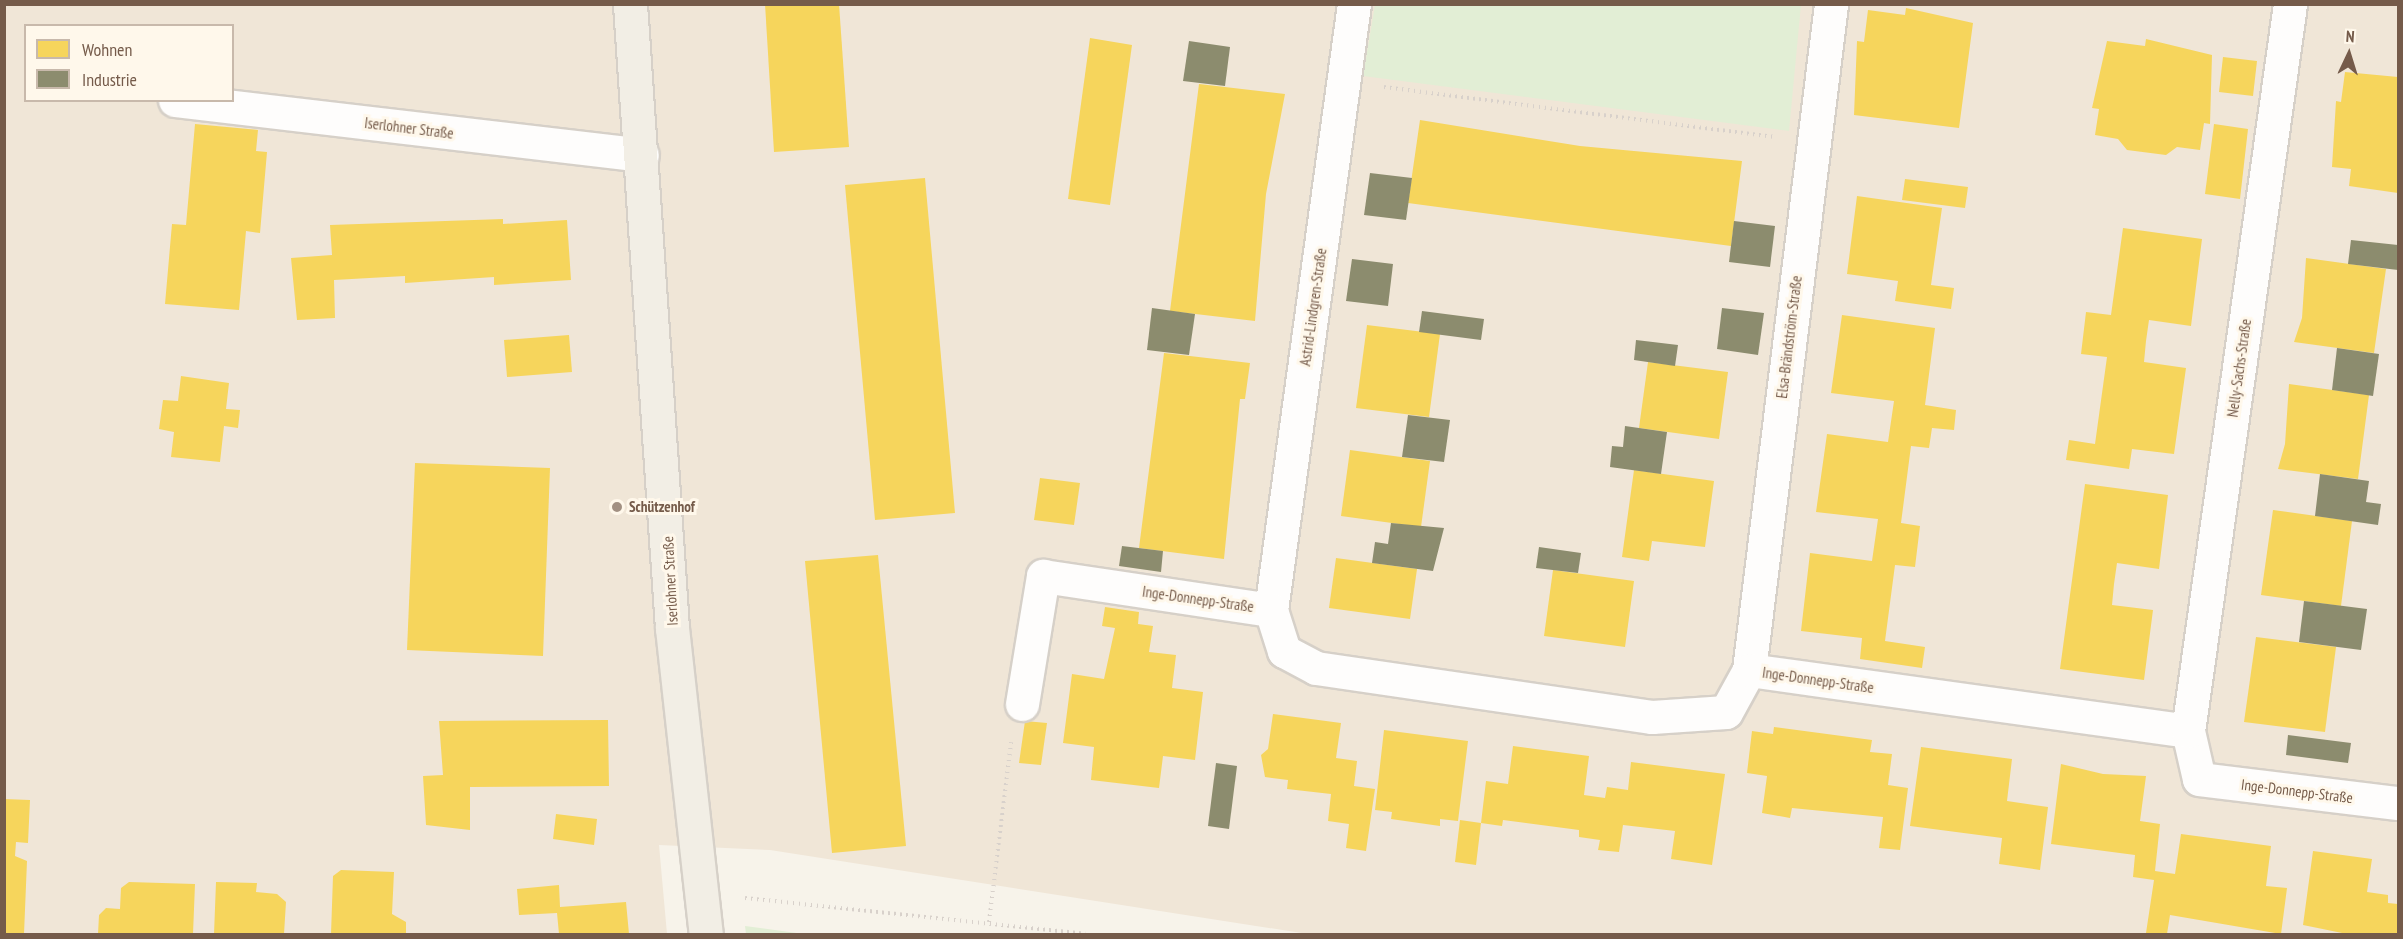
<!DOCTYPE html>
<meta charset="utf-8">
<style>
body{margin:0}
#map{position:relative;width:2403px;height:939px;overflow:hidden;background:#f7f3ea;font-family:"PT Sans Narrow",sans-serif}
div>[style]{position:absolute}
.residential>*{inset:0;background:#f0e6d7}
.green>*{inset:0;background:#e2eed5}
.homes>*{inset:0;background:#f6d55c}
.industry>*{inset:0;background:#8c8c6e}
.path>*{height:4px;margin-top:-2px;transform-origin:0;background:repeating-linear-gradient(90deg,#d8d1cb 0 1.5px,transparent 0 6px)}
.roads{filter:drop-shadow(2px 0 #d6d0c8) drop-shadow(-2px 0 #d6d0c8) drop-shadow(0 2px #d6d0c8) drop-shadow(0 -2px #d6d0c8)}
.minor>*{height:33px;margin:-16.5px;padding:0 16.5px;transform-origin:16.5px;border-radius:16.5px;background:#fefdfc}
.major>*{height:33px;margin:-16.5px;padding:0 16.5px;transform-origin:16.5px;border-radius:16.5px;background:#f2eee5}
.dots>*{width:16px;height:16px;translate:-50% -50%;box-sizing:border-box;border:3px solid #fff8eb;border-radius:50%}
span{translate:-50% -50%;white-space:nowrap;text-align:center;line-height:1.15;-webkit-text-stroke:6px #fff8eb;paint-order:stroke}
.street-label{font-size:15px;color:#755b4a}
.poi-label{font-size:15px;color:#755b4a;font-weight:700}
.left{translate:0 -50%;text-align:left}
.frame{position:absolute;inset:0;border:6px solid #755b4a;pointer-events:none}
.legend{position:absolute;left:24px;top:24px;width:210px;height:78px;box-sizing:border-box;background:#fff8eb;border:2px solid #c8b9ab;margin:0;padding:8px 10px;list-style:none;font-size:18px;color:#755b4a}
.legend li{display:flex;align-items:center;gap:12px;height:30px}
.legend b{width:30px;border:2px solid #c8b9ab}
.north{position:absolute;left:2319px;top:24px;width:60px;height:60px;-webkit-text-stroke:4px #fff8eb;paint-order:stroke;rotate:4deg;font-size:16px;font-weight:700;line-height:24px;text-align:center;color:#755b4a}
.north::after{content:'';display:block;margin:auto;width:21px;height:27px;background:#755b4a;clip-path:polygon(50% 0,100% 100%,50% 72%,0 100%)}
</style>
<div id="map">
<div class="residential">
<div style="clip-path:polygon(evenodd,5px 5px,2398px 5px,2398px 934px,1308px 934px,770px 850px,659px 845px,667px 934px,5px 934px,5px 5px,26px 26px,232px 26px,232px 100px,26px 100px,26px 26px)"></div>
</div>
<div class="green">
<div style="clip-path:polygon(1375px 5px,1801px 5px,1789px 131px,1363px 76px)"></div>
<div style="clip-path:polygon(745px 926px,804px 934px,746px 934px)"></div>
</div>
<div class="homes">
<div style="clip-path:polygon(765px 4px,839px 4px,849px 147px,774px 152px)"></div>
<div style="clip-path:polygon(1906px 8px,1973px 23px,1959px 128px,1854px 115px,1857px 41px,1864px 42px,1868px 10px,1905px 15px)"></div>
<div style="clip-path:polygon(1090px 38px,1132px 45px,1110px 205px,1068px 199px)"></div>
<div style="clip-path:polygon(2146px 39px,2212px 55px,2210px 124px,2204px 123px,2200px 150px,2177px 147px,2166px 155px,2127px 150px,2118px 139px,2095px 135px,2099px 109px,2092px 108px,2107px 41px,2145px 46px)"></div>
<div style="clip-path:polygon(2223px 57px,2257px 61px,2253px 96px,2219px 92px)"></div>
<div style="clip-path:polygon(2345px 72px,2398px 77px,2398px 193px,2349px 186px,2351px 169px,2332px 167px,2336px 101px,2341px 102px)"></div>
<div style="clip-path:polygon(1199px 84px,1285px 94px,1266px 194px,1255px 321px,1170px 311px)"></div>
<div style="clip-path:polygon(1420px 120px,1580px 146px,1742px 161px,1731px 246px,1408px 203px)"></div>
<div style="clip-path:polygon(195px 124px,258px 130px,256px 151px,267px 152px,260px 233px,246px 231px,239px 310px,165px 304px,172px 224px,186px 225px)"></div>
<div style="clip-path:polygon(2214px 124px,2248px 129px,2240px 199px,2205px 194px)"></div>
<div style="clip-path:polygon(925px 178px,955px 513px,875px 520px,845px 185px)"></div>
<div style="clip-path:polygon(1905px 179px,1968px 187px,1965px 208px,1902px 200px)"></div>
<div style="clip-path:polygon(1857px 196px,1942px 208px,1931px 285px,1954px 288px,1951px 309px,1895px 301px,1898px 281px,1847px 274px)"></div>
<div style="clip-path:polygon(503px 219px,503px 224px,567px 220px,571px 280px,494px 285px,494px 277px,405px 283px,405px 276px,334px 280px,335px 318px,297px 320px,291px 258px,332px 255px,330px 225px)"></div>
<div style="clip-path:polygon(2123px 228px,2202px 239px,2191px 326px,2149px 320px,2146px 341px,2144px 362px,2186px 368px,2174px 454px,2132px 449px,2129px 469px,2066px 460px,2069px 440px,2095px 444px,2107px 357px,2081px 354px,2086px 312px,2111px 315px)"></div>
<div style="clip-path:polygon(2306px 258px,2386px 269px,2374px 353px,2294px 342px,2302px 318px)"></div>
<div style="clip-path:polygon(1842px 315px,1935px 328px,1925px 405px,1956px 410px,1954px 430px,1932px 428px,1929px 448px,1911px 446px,1901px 523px,1920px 526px,1915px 567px,1895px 565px,1885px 641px,1925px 647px,1922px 668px,1860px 659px,1862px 638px,1801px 631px,1810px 553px,1872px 561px,1878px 519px,1816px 512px,1827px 434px,1888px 442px,1894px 401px,1831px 393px)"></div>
<div style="clip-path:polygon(1367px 325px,1440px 334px,1429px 417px,1356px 408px)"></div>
<div style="clip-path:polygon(569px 335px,572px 372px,507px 377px,504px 340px)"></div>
<div style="clip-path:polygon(1164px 353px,1250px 363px,1245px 399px,1240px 399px,1224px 559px,1139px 548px)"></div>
<div style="clip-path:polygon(1648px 362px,1728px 372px,1719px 439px,1639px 428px)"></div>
<div style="clip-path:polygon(181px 376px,229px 383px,226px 409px,240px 410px,238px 428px,224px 426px,220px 462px,171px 457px,174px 432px,159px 429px,163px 400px,178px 401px)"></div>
<div style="clip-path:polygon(2289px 384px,2369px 395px,2358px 479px,2278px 469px,2285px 444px)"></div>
<div style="clip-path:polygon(1350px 450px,1430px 461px,1421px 527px,1341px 516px)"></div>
<div style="clip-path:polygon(415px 463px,550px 468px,543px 656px,407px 650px)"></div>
<div style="clip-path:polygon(1634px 470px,1714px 481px,1705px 547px,1652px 541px,1649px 561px,1622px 557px)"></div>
<div style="clip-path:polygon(1040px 478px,1080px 483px,1074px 525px,1034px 520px)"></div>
<div style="clip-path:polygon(2085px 484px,2168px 495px,2159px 569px,2117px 563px,2114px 584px,2112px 605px,2153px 610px,2144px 680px,2060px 669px)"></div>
<div style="clip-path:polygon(2273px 510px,2352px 521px,2341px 606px,2261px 595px)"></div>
<div style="clip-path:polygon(878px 555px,906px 846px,832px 853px,805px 561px)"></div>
<div style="clip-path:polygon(1336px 558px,1417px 569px,1410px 619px,1329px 608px)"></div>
<div style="clip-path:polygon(1553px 570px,1634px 581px,1625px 647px,1544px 636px)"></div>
<div style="clip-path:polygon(1105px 607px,1139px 612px,1138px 624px,1153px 626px,1149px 652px,1176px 655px,1172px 688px,1203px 692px,1195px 760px,1163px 756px,1159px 788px,1091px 780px,1094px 747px,1063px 743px,1072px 674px,1104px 679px,1115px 628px,1102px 626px)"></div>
<div style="clip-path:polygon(2256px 637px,2336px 647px,2325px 732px,2244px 722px)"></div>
<div style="clip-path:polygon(1273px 714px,1341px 723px,1336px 758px,1357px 761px,1354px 786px,1375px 789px,1366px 851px,1346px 848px,1349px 824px,1328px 821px,1331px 794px,1287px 789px,1288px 780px,1265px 777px,1261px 755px,1268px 749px)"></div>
<div style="clip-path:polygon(608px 720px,609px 786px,470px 787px,470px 830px,426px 825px,423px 776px,443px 775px,439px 721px)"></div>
<div style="clip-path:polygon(1025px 721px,1047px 723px,1041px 765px,1019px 763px)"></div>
<div style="clip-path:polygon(1774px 727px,1872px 740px,1870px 752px,1892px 754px,1888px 785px,1908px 788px,1900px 850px,1879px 848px,1883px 817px,1792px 808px,1790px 818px,1762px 813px,1767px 776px,1747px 773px,1752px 731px,1773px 734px)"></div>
<div style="clip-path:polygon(1384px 730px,1468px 741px,1458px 821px,1440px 819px,1440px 826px,1391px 819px,1392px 812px,1375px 810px)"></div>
<div style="clip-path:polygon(1513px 746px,1589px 756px,1584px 795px,1605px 798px,1607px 787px,1628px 790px,1631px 762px,1725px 774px,1712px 865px,1671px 859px,1675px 831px,1623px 825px,1619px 852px,1598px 850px,1600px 840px,1579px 837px,1579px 830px,1503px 820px,1502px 826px,1481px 823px,1486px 781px,1508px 784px)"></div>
<div style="clip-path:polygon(1921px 747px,2012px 759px,2007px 801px,2048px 807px,2040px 870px,1999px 864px,2002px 838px,1910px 826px)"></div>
<div style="clip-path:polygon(2061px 764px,2103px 774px,2146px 776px,2140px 821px,2160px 824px,2155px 871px,2175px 874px,2181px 834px,2271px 846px,2266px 886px,2287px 888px,2281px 934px,2170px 915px,2167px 934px,2146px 933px,2154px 880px,2133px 877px,2135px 855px,2051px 844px)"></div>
<div style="clip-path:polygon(4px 799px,30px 800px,28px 843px,16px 842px,15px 856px,27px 861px,24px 934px,4px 934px)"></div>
<div style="clip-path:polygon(556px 814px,597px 819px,594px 845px,553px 839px)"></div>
<div style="clip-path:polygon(1460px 820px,1481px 823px,1476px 865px,1455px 862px)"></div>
<div style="clip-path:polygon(2313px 851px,2372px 859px,2367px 892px,2388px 895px,2388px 903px,2398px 904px,2398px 934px,2347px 934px,2303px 925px)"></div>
<div style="clip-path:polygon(341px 870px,394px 872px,392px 914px,406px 922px,406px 933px,331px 934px,333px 876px)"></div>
<div style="clip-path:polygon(129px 882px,195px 884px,193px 934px,98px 934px,99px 915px,106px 908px,120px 909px,121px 888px)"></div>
<div style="clip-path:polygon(216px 882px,257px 883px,256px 892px,277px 894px,286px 902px,284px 934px,214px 934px)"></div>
<div style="clip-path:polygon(559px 885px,560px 907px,626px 902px,629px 934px,559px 934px,557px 913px,519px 915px,517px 889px)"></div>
</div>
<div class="industry">
<div style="clip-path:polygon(1189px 41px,1230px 47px,1225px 86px,1183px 81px)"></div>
<div style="clip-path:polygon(1370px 173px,1412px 178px,1406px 220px,1364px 215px)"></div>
<div style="clip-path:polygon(1734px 221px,1775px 226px,1770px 267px,1729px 262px)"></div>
<div style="clip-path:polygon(2351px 240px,2398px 245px,2398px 270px,2348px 264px)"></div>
<div style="clip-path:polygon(1352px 259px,1393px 264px,1388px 306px,1346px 301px)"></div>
<div style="clip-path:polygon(1152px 308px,1195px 314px,1189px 355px,1147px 350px)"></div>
<div style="clip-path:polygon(1722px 308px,1764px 313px,1758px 355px,1717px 349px)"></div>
<div style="clip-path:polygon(1422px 311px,1484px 319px,1481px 340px,1419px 332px)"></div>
<div style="clip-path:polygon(1636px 340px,1678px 345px,1675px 366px,1634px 360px)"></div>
<div style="clip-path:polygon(2337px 348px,2379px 354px,2373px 396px,2332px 390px)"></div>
<div style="clip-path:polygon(1408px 415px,1450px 420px,1444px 462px,1402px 457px)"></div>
<div style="clip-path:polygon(1625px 426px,1667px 432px,1661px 474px,1610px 467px,1612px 446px,1623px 447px)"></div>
<div style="clip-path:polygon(2320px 474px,2369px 481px,2366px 502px,2381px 504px,2378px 525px,2315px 516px)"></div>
<div style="clip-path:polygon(1391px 523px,1444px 528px,1433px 571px,1372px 563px,1375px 542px,1388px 544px)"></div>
<div style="clip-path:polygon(1122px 546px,1163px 551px,1161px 572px,1119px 566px)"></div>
<div style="clip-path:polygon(1539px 547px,1581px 553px,1578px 573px,1536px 568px)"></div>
<div style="clip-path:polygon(2304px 601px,2367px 609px,2361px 650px,2299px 642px)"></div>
<div style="clip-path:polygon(2288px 735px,2351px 743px,2348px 763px,2286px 755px)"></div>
<div style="clip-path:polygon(1216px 763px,1237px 766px,1229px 829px,1208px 826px)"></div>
</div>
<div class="path">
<div style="left:1384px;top:87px;width:392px;rotate:7.3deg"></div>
<div style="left:745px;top:898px;width:342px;rotate:6deg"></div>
<div style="left:989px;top:922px;width:181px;rotate:-83deg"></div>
</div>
<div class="roads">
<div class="minor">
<div style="left:175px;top:100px;width:470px;rotate:6.7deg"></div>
<div style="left:1271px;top:610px;width:612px;rotate:-82.2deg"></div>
<div style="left:1749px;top:670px;width:671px;rotate:-82.98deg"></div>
<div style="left:1022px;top:704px;width:130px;rotate:-80.7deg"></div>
<div style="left:1043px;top:576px;width:231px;rotate:8.5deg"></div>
<div style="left:1271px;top:610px;width:43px;rotate:72.4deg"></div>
<div style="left:1284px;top:651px;width:36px;rotate:28deg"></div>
<div style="left:1316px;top:668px;width:340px;rotate:8.3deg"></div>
<div style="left:1652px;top:717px;width:74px;rotate:-3.9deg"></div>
<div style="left:1726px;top:712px;width:48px;rotate:-61.3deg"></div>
<div style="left:1749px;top:670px;width:443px;rotate:7.9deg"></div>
<div style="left:2188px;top:731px;width:49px;rotate:77.1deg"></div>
<div style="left:2199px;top:779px;width:200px;rotate:6.9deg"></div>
<div style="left:2188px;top:731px;width:734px;rotate:-82.01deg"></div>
</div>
<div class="major">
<div style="left:630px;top:4px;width:625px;rotate:86.15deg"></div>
<div style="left:672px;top:628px;width:308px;rotate:83.7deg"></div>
</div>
</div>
<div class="dots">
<div style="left:617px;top:507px;background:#a29082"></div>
</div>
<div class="street-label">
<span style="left:409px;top:128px;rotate:7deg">Iserlohner Straße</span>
<span style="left:1313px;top:307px;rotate:-82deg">Astrid-Lindgren-Straße</span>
<span style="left:1789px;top:337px;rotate:-83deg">Elsa-Brändström-Straße</span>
<span style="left:2239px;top:368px;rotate:-82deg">Nelly-Sachs-Straße</span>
<span style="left:670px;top:581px;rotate:-93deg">Iserlohner Straße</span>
<span style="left:1198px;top:599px;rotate:8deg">Inge-Donnepp-Straße</span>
<span style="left:1818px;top:680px;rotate:8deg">Inge-Donnepp-Straße</span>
<span style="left:2297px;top:791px;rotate:7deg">Inge-Donnepp-Straße</span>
</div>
<div class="poi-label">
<span class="left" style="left:629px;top:507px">Schützenhof</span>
</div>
<div class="frame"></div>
<ul class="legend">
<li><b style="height:16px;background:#f6d55c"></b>Wohnen</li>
<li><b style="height:16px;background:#8c8c6e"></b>Industrie</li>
</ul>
<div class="north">N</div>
</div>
